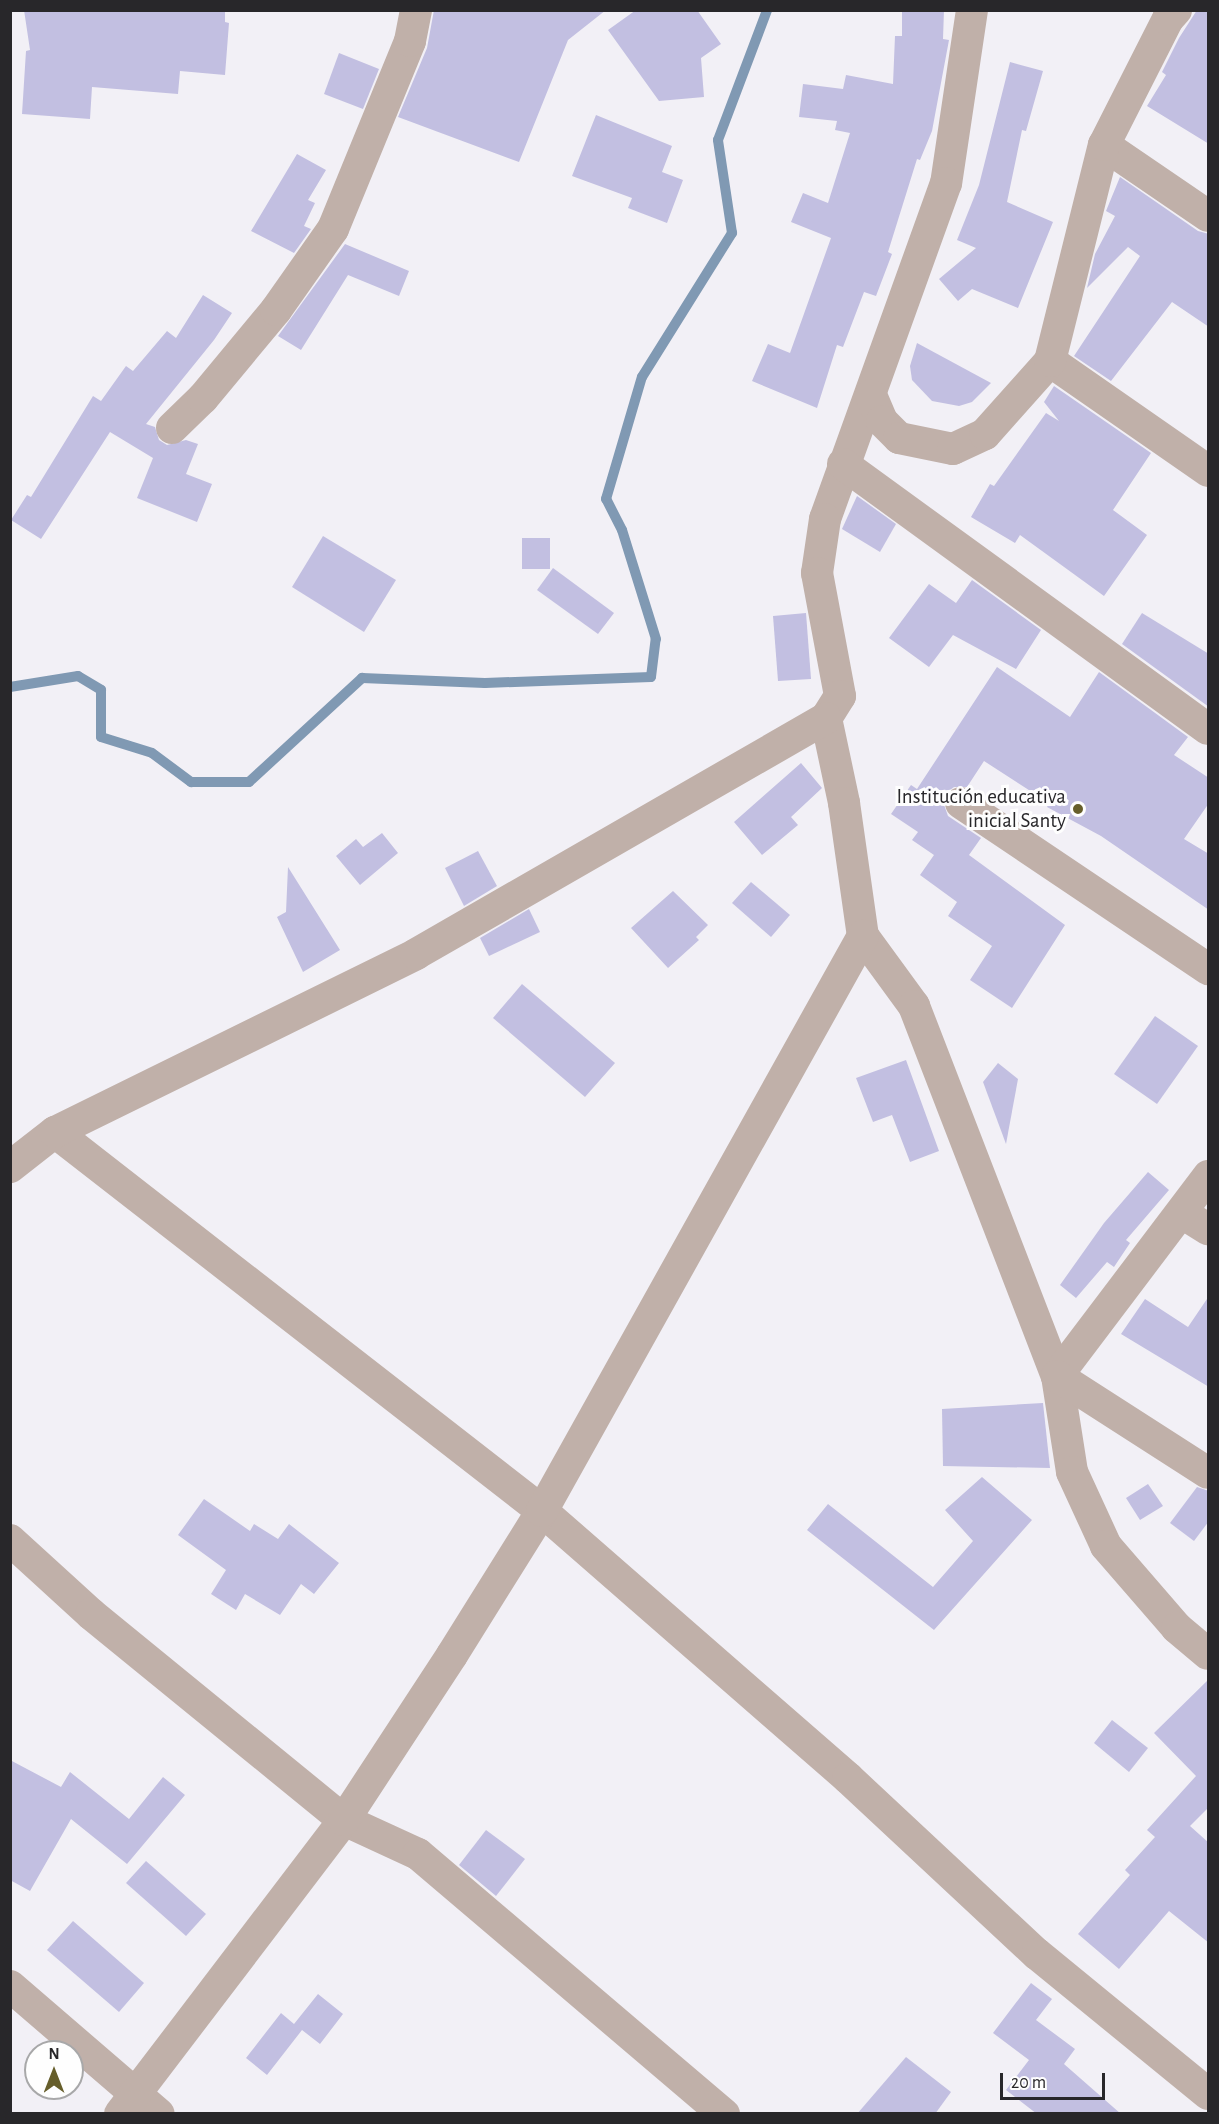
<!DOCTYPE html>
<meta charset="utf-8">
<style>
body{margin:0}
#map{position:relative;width:1219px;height:2124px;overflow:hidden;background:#f2f0f6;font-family:"Alegreya Sans",sans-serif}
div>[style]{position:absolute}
.stream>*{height:10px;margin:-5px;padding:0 5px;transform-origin:5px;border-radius:5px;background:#8099b3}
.building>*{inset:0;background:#c2bfe1}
.minor>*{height:32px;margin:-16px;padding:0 16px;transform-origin:16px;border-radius:16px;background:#c0b0a9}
.dots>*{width:16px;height:16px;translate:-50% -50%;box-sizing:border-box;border:3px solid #fefefe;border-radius:50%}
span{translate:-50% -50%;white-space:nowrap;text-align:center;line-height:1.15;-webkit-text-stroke:6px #fefefe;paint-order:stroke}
.poi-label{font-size:21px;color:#28272a}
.right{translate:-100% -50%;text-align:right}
.frame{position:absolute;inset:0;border:12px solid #28272a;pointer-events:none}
.north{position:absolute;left:24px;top:2040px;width:60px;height:60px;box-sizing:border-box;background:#fefefe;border:2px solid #a8a8a9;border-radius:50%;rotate:0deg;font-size:16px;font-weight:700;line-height:24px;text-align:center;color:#28272a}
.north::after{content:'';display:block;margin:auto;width:21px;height:27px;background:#665e2b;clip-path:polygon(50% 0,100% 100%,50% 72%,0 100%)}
.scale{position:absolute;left:1000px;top:2073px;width:105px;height:27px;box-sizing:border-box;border:3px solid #28272a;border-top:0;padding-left:8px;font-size:18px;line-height:21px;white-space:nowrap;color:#28272a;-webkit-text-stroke:4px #fefefe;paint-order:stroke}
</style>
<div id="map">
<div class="stream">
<div style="left:10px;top:687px;width:69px;rotate:-9.2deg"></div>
<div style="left:78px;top:676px;width:27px;rotate:31deg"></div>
<div style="left:101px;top:690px;width:47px;rotate:90deg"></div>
<div style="left:101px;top:737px;width:53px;rotate:17.4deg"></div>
<div style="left:152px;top:753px;width:49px;rotate:36.6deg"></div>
<div style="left:191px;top:782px;width:58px"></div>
<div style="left:249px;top:782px;width:154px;rotate:-42.6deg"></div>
<div style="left:362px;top:678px;width:123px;rotate:2.3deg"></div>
<div style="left:485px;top:683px;width:166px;rotate:-2.1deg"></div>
<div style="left:651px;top:677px;width:38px;rotate:-83deg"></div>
<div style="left:656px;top:639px;width:114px;rotate:-107.3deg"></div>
<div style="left:622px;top:530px;width:35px;rotate:-117deg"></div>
<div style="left:606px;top:499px;width:127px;rotate:-73.6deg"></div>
<div style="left:642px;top:377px;width:170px;rotate:-58deg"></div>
<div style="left:732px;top:233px;width:94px;rotate:-98.6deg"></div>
<div style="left:718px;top:140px;width:139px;rotate:-69.3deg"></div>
</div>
<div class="building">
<div style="clip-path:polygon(24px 10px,225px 10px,225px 22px,229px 23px,225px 75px,180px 71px,178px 94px,92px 87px,90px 119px,22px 114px,26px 51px,30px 50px)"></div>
<div style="clip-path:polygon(434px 10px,606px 10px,568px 40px,519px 162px,398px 117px,427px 48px)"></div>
<div style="clip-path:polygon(636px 10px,697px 10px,721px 44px,701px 58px,704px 97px,659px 101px,608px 30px)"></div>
<div style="clip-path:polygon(902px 10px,944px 10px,943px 39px,949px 40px,932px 131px,920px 160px,917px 159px,888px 252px,892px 254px,876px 296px,864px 292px,843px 347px,837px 345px,817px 408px,752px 381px,768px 344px,790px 353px,831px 238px,791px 222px,803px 193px,828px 203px,850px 133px,835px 130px,837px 121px,799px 117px,803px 84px,843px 89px,846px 75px,893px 84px,895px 36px,902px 36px)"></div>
<div style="clip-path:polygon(1197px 10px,1209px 10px,1209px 144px,1147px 106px,1166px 75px,1162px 72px,1179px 38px)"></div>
<div style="clip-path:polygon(339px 53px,379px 69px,363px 109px,324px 94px)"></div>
<div style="clip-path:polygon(1010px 62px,1043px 71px,1026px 131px,1022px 130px,1007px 202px,1053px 222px,1018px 308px,972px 289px,958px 301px,939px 279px,976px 248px,957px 240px,979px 185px)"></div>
<div style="clip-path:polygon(596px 115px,672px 146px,662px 172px,683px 180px,667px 223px,628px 208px,632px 198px,572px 176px)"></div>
<div style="clip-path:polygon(297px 154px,326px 170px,308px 200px,315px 203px,304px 226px,311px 229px,294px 253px,251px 231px)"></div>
<div style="clip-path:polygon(1120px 177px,1198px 231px,1209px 234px,1209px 327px,1172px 302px,1111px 381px,1074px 356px,1140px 256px,1128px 247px,1087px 288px,1095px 254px,1115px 216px,1106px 211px)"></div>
<div style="clip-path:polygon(345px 244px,409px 271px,399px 296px,348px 275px,301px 350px,278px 336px)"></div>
<div style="clip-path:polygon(203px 295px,232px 313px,214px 340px,146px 424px,155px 427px,159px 440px,167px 445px,186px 440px,198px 444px,186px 474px,212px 484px,197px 522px,137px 498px,153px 458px,110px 432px,41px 539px,11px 520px,27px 495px,31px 497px,93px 396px,101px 401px,126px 366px,133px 371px,167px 331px,176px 338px)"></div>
<div style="clip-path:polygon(917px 343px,991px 383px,972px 402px,959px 406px,932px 401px,912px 380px,910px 366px)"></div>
<div style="clip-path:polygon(1054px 386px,1151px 453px,1113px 510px,1147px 535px,1104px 596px,1020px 535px,1015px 543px,971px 517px,990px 484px,994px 486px,1046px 413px,1059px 421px,1044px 402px)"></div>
<div style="clip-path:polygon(857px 496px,896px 524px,880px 552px,842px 529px)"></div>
<div style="clip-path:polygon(323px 536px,396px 580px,364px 632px,292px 587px)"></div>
<div style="clip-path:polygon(522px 538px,550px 538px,550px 569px,522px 569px)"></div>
<div style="clip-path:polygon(553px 568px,614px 613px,598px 634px,537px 590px)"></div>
<div style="clip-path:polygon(972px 580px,1041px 630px,1016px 669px,953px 635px,929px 667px,889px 638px,929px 584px,956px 603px)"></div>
<div style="clip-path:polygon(806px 613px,811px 679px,778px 681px,773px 616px)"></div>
<div style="clip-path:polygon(1142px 613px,1209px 654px,1209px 707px,1122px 644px)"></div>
<div style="clip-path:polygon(997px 667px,1070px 717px,1099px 672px,1188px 737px,1174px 755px,1209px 778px,1209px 803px,1184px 839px,1209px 854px,1209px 910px,1101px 836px,1047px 807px,1049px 803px,984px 761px,967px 787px,954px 787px,946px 793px,943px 802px,948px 816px,981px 838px,969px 855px,1065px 925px,1012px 1008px,970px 980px,992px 946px,948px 916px,957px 902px,920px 875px,934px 855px,912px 840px,918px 832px,891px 814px,911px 785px,917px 789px)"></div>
<div style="clip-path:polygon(801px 763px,822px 788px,791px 817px,798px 825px,762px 855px,734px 822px)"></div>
<div style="clip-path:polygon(382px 833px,398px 853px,360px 885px,336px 856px,356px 839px,363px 847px)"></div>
<div style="clip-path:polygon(478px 851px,497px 886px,464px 906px,445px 868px)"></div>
<div style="clip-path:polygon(288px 867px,340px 950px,303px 972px,277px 917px,286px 912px)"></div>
<div style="clip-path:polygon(751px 882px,790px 915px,771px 937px,732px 903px)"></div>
<div style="clip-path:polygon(673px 891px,708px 925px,696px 937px,699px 940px,668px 968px,631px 928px)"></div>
<div style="clip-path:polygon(529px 909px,540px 932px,489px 956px,480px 938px)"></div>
<div style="clip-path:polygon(522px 984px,615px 1063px,585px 1097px,493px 1018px)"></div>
<div style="clip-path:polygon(1155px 1016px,1198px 1046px,1157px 1104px,1114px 1074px)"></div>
<div style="clip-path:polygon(906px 1060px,939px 1151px,910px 1162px,892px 1115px,873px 1122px,856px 1078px)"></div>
<div style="clip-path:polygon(998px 1063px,1018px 1079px,1006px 1144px,983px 1082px)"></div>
<div style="clip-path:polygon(1148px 1172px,1169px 1190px,1126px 1240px,1130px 1243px,1114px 1267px,1107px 1262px,1076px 1298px,1060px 1285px,1104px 1223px)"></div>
<div style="clip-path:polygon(1209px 1296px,1209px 1387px,1121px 1334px,1145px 1299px,1188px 1327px)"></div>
<div style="clip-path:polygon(1043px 1403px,1050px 1468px,943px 1466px,942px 1409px)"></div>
<div style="clip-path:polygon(982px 1477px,1032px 1520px,934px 1630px,807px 1530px,828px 1504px,933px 1587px,973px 1541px,945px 1510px)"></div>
<div style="clip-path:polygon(1148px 1484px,1163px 1506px,1140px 1520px,1126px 1498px)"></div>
<div style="clip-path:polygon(1197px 1487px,1209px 1491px,1209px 1521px,1194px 1541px,1170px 1523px)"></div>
<div style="clip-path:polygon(204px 1499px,250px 1531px,254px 1524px,278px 1539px,289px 1524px,339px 1563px,314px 1594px,301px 1584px,280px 1615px,245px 1594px,236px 1610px,211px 1594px,226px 1570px,178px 1535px)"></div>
<div style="clip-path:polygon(1209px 1679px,1209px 1807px,1190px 1826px,1209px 1843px,1209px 1943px,1169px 1911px,1119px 1969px,1078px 1934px,1130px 1875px,1125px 1870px,1155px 1837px,1147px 1830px,1196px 1776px,1154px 1733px)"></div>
<div style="clip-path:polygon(1112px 1720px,1148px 1748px,1129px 1772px,1094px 1743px)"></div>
<div style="clip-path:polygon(10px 1760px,61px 1787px,70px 1772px,129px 1819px,163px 1777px,185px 1795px,127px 1864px,71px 1819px,30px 1891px,10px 1880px)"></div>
<div style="clip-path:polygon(486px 1830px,525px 1859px,496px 1896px,459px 1865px)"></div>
<div style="clip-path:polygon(146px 1861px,206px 1914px,186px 1936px,126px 1883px)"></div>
<div style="clip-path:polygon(73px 1921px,144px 1983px,119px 2012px,47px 1950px)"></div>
<div style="clip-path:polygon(1031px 1983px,1052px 1999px,1036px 2020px,1075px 2049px,1064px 2064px,1121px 2114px,1037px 2114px,1006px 2090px,1029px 2060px,993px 2033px)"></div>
<div style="clip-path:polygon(318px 1994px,343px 2014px,320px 2044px,302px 2030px,267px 2075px,246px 2058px,281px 2013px,294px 2024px)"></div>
<div style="clip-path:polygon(906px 2057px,951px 2092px,935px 2114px,857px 2114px)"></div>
</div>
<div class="minor">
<div style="left:972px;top:10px;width:175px;rotate:98.5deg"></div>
<div style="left:946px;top:183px;width:357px;rotate:109.8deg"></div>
<div style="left:825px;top:519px;width:55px;rotate:98.4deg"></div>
<div style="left:817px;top:573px;width:125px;rotate:79.4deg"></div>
<div style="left:840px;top:696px;width:26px;rotate:122deg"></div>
<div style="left:826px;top:718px;width:87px;rotate:78deg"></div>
<div style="left:844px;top:803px;width:134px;rotate:81.9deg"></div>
<div style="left:863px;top:936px;width:87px;rotate:53.9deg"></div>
<div style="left:914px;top:1006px;width:397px;rotate:68.9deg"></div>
<div style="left:1057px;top:1376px;width:97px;rotate:81.1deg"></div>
<div style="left:1072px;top:1472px;width:81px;rotate:65.3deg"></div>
<div style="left:1106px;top:1546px;width:108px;rotate:49.1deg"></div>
<div style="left:1177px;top:1628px;width:40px;rotate:40deg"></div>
<div style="left:1104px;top:145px;width:126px;rotate:34.3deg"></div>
<div style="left:1050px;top:361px;width:193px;rotate:34.8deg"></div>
<div style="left:871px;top:395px;width:28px;rotate:67deg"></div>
<div style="left:882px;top:421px;width:24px;rotate:45deg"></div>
<div style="left:899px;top:438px;width:55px;rotate:11.5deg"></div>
<div style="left:953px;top:449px;width:35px;rotate:-25deg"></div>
<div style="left:985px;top:434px;width:98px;rotate:-48.3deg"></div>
<div style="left:1050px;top:361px;width:223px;rotate:-76deg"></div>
<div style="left:1104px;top:145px;width:141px;rotate:-63.1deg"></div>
<div style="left:1168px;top:19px;width:12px;rotate:-48deg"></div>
<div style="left:172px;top:428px;width:43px;rotate:-44.1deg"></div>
<div style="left:203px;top:398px;width:114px;rotate:-50.3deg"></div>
<div style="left:276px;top:310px;width:99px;rotate:-54.9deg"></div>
<div style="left:333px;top:229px;width:203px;rotate:-67.7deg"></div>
<div style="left:410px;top:41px;width:32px;rotate:-79deg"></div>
<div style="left:843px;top:464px;width:451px;rotate:36deg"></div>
<div style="left:961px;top:803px;width:298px;rotate:33.9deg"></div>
<div style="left:55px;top:1132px;width:617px;rotate:37.89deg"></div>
<div style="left:542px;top:1511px;width:406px;rotate:41.1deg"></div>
<div style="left:848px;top:1778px;width:258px;rotate:43deg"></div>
<div style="left:1037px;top:1954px;width:221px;rotate:39.3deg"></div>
<div style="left:10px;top:1167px;width:57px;rotate:-37.9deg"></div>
<div style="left:55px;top:1132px;width:402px;rotate:-26.2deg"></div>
<div style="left:416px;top:954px;width:473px;rotate:-29.9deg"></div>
<div style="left:1182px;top:1213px;width:31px;rotate:32deg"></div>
<div style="left:1057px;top:1376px;width:251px;rotate:-52.9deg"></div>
<div style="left:1057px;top:1376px;width:179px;rotate:32.7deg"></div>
<div style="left:10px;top:1540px;width:110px;rotate:42.4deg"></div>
<div style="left:91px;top:1614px;width:326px;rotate:39.2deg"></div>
<div style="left:344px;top:1820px;width:81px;rotate:24.7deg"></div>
<div style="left:418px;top:1854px;width:402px;rotate:40.4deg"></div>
<div style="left:10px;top:1986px;width:196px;rotate:40.7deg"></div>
<div style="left:120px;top:2114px;width:370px;rotate:-52.7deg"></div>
<div style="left:344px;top:1820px;width:197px;rotate:-56.8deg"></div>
<div style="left:452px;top:1655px;width:170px;rotate:-58deg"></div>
<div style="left:542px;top:1511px;width:659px;rotate:-60.83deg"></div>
</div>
<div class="dots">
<div style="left:1078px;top:809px;background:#665e2b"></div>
</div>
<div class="poi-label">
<span class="right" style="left:1066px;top:809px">Institución educativa<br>inicial Santy</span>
</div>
<div class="frame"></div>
<div class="north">N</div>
<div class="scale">20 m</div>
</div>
